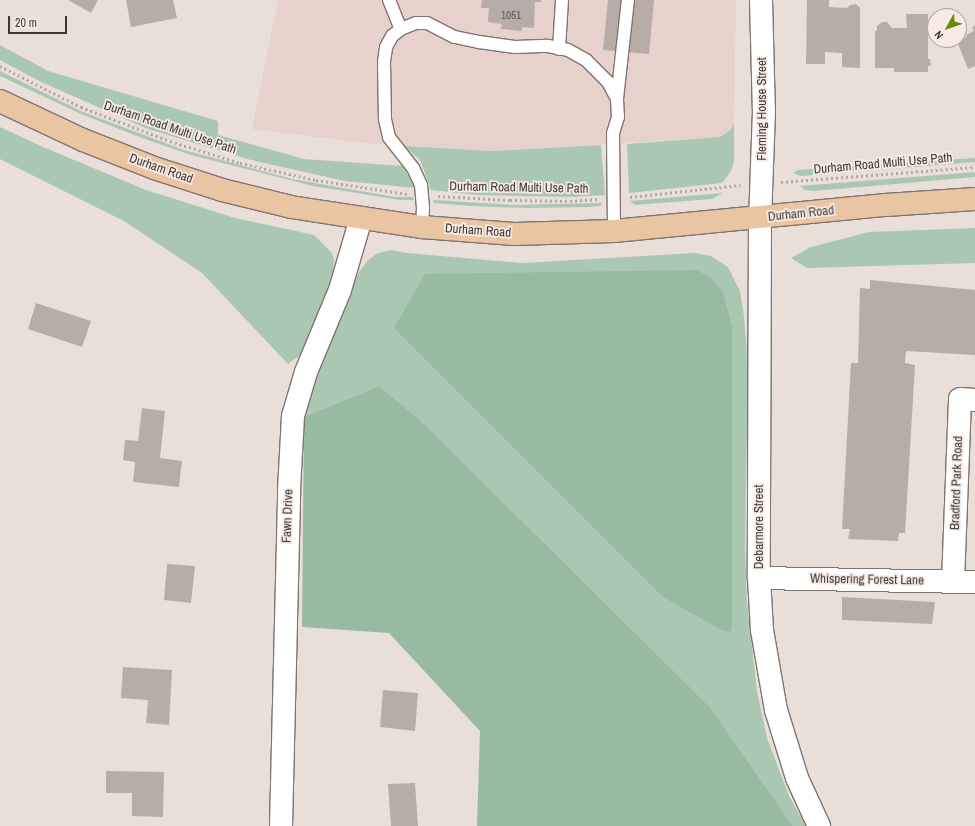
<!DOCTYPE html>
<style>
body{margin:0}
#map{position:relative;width:975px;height:826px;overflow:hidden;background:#eaded9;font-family:"Archivo Narrow",sans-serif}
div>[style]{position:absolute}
.built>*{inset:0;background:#e6d2ca}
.green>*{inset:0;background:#aac7b1}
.forest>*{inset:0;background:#98baa0}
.building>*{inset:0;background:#b8aca9}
.path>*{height:2.5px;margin-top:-1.25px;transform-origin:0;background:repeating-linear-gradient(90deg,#b1a8a4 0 2px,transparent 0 5px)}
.roads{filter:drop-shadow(1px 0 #7f7470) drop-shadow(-1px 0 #7f7470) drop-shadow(0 1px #7f7470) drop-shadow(0 -1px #7f7470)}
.service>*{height:12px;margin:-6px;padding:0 6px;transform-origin:6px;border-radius:6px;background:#fff}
.minor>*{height:22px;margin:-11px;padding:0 11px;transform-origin:11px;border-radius:11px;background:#fff}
.primary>*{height:22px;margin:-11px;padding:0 11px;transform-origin:11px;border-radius:11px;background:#e9c5a3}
span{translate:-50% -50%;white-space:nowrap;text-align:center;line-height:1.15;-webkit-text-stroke:3.5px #f8ebe6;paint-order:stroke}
.number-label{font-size:11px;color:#5c5654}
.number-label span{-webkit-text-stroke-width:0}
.street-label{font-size:13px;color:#3e3937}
.north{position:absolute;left:927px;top:8px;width:40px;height:40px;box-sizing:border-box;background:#f8ebe6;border:1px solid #aea4a0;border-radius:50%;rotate:230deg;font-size:11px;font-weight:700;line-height:16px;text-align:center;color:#3e3937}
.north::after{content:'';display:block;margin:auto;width:14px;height:18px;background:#6b8903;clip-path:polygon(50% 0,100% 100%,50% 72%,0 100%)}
.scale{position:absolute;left:8px;top:16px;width:59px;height:18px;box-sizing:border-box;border:2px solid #3e3937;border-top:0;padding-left:5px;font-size:12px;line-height:14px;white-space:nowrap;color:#3e3937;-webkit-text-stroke:3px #f8ebe6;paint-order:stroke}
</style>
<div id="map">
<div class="built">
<div style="clip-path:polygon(278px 0,736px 0,734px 122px,731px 130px,720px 137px,493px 151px,375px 144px,252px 129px)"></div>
</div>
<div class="green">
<div style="clip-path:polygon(0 45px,48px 71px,218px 121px,218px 135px,304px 159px,403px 166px,415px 188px,345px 181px,251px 160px,148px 129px,41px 82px,0 60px)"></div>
<div style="clip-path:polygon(0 71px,83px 112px,184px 150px,292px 179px,395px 197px,413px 197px,414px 200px,400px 200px,313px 186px,191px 155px,142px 138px,81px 114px,0 76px)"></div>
<div style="clip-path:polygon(734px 122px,734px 161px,731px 171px,722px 183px,629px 193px,627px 144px,720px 137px,731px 130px)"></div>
<div style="clip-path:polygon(0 127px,43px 147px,146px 190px,235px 218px,314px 235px,332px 253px,334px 260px,333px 278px,302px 354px,288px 364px,202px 273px,124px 221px,0 159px)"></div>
<div style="clip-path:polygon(601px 145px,605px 195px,573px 197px,478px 195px,431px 190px,420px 160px,404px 146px,493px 151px)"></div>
<div style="clip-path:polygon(975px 158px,975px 162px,801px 176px,793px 173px,798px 170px)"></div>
<div style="clip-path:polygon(975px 172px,975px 177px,814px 191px,805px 190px,800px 186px)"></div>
<div style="clip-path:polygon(723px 193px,712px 199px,635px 205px,630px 201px)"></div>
<div style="clip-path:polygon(433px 200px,513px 205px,602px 203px,601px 206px,587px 207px,527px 208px,471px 206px,434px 203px)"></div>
<div style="clip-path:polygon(975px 228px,975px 263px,807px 268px,791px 258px,811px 247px,869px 232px)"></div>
<div style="clip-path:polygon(391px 250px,407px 253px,523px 263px,695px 253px,711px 256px,728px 267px,740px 291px,744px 316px,748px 367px,745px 548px,747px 602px,757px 691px,767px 738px,789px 796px,806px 826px,793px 826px,710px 707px,419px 419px,379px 386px,304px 417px,310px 388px,359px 272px,368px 260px,378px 253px)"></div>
</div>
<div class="forest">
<div style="clip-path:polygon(697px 270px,711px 278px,723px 292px,732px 327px,732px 629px,729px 632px,721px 630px,663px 597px,394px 328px,425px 274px)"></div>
<div style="clip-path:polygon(379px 386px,419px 419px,710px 707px,793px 826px,477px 826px,480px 731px,389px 633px,302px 627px,304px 417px)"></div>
</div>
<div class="building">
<div style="clip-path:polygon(68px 0,98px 0,91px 13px)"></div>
<div style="clip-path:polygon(126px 0,173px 0,177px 18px,131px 27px)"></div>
<div style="clip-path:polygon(482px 0,541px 0,541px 2px,535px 2px,534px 28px,522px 27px,522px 31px,501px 29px,502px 24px,488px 22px,489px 8px,481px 8px)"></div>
<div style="clip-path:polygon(608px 0,654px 0,649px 54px,603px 50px)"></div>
<div style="clip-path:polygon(807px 0,829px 0,829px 7px,847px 8px,850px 5px,856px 4px,860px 8px,860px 68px,842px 67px,842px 53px,825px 52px,825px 64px,806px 64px)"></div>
<div style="clip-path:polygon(906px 14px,928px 14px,928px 59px,930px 59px,931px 66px,928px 66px,928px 72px,894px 72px,894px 68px,875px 68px,875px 31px,877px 31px,877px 26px,882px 22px,887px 22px,892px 28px,907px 28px)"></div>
<div style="clip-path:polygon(975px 26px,975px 66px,968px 69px,957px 41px,967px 37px,966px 35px,974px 31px,972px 27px)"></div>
<div style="clip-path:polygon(870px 280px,975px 290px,975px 355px,906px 351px,905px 363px,915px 365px,905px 533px,899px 533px,898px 541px,848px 539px,850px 529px,842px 529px,851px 363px,858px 363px,860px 288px,870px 289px)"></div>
<div style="clip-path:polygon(36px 303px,91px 321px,82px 347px,28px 329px)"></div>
<div style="clip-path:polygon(142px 408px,165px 411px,160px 458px,182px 461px,179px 487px,133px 482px,135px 462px,123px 460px,125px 440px,138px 441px)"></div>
<div style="clip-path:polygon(167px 564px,195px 566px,191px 603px,164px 600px)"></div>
<div style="clip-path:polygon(842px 597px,935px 602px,932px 624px,842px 620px)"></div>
<div style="clip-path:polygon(123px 667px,172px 670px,169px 725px,146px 723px,148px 700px,121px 698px)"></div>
<div style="clip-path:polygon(383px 690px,418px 693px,415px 731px,380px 727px)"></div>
<div style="clip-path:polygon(106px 771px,164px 772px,163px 817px,132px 816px,132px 793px,106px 793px)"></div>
<div style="clip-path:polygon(415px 783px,418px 826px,391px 826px,388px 784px)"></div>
</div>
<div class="path">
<div style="left:0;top:66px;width:91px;rotate:26.8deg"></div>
<div style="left:81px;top:107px;width:95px;rotate:20.9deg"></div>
<div style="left:170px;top:141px;width:73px;rotate:17.4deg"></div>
<div style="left:240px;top:163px;width:78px;rotate:12.6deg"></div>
<div style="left:316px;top:180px;width:92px;rotate:8.7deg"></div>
<div style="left:781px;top:182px;width:195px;rotate:-4.4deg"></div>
<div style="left:438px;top:196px;width:72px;rotate:3.2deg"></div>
<div style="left:510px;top:200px;width:60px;rotate:1deg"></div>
<div style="left:570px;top:201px;width:29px;rotate:-4deg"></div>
<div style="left:630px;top:197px;width:111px;rotate:-6.2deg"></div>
</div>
<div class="roads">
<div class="service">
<div style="left:389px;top:0;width:31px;rotate:68deg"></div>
<div style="left:559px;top:49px;width:49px;rotate:-86.5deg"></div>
<div style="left:617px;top:99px;width:100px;rotate:-83.7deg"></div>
<div style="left:422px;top:227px;width:19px;rotate:-87deg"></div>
<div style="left:423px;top:208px;width:23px;rotate:-95deg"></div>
<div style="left:421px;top:185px;width:19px;rotate:-115deg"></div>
<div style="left:413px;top:168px;width:39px;rotate:-128deg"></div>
<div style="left:389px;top:137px;width:17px;rotate:-103deg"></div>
<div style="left:385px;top:120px;width:58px;rotate:-91deg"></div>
<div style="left:384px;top:62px;width:15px;rotate:-82deg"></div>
<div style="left:386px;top:47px;width:13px;rotate:-61deg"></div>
<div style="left:392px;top:36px;width:11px;rotate:-38deg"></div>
<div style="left:401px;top:29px;width:16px;rotate:-22deg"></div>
<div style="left:416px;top:23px;width:11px"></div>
<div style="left:427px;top:23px;width:31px;rotate:27deg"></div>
<div style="left:455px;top:37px;width:25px;rotate:12deg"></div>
<div style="left:479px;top:42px;width:36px;rotate:8deg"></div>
<div style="left:515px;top:47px;width:33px;rotate:-2deg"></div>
<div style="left:548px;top:46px;width:20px;rotate:11deg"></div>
<div style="left:568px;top:50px;width:21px;rotate:29deg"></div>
<div style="left:586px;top:60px;width:31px;rotate:45deg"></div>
<div style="left:608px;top:82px;width:19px;rotate:62deg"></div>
<div style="left:617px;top:99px;width:18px;rotate:87deg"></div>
<div style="left:618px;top:117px;width:17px;rotate:107deg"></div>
<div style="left:613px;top:133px;width:98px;rotate:89.4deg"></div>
</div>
<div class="minor">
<div style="left:761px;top:0;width:111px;rotate:88.5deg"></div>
<div style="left:764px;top:111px;width:107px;rotate:92.1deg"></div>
<div style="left:760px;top:218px;width:360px;rotate:90.2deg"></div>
<div style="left:759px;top:578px;width:52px;rotate:86.7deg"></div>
<div style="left:762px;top:630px;width:81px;rotate:80.1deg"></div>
<div style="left:776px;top:710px;width:71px;rotate:72.8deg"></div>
<div style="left:797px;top:778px;width:53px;rotate:65.4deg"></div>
<div style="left:759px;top:578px;width:216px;rotate:1.1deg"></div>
<div style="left:953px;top:582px;width:183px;rotate:-87.8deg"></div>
<div style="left:960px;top:399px;width:15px;rotate:4deg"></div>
<div style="left:281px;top:826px;width:336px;rotate:-88.6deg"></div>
<div style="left:289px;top:490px;width:74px;rotate:-86.9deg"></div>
<div style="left:293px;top:416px;width:46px;rotate:-73.5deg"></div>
<div style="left:306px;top:372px;width:89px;rotate:-67.5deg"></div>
<div style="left:340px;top:290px;width:75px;rotate:-73.7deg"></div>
</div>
<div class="primary">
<div style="left:0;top:101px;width:92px;rotate:25.2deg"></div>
<div style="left:83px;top:140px;width:76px;rotate:21.5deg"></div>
<div style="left:154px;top:168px;width:71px;rotate:17.9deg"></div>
<div style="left:222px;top:190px;width:71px;rotate:13.8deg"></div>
<div style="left:291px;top:207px;width:133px;rotate:8.7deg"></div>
<div style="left:422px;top:227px;width:92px;rotate:4.4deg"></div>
<div style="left:514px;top:234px;width:100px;rotate:-1.7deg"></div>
<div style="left:614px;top:231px;width:273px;rotate:-5.5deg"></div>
<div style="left:886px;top:205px;width:89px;rotate:-3.9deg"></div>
</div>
</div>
<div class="number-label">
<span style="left:511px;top:15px">1051</span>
</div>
<div class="street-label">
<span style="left:762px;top:109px;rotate:-90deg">Fleming House Street</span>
<span style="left:170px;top:128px;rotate:19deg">Durham Road Multi Use Path</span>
<span style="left:883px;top:164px;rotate:-5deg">Durham Road Multi Use Path</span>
<span style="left:161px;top:169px;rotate:19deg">Durham Road</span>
<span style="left:519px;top:188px;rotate:1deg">Durham Road Multi Use Path</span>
<span style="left:801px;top:214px;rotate:-6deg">Durham Road</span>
<span style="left:478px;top:231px;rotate:4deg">Durham Road</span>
<span style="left:957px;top:483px;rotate:-88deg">Bradford Park Road</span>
<span style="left:288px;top:516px;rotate:-88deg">Fawn Drive</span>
<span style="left:759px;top:527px;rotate:-90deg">Debarmore Street</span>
<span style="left:867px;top:580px;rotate:1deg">Whispering Forest Lane</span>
</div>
<div class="north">N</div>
<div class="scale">20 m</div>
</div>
